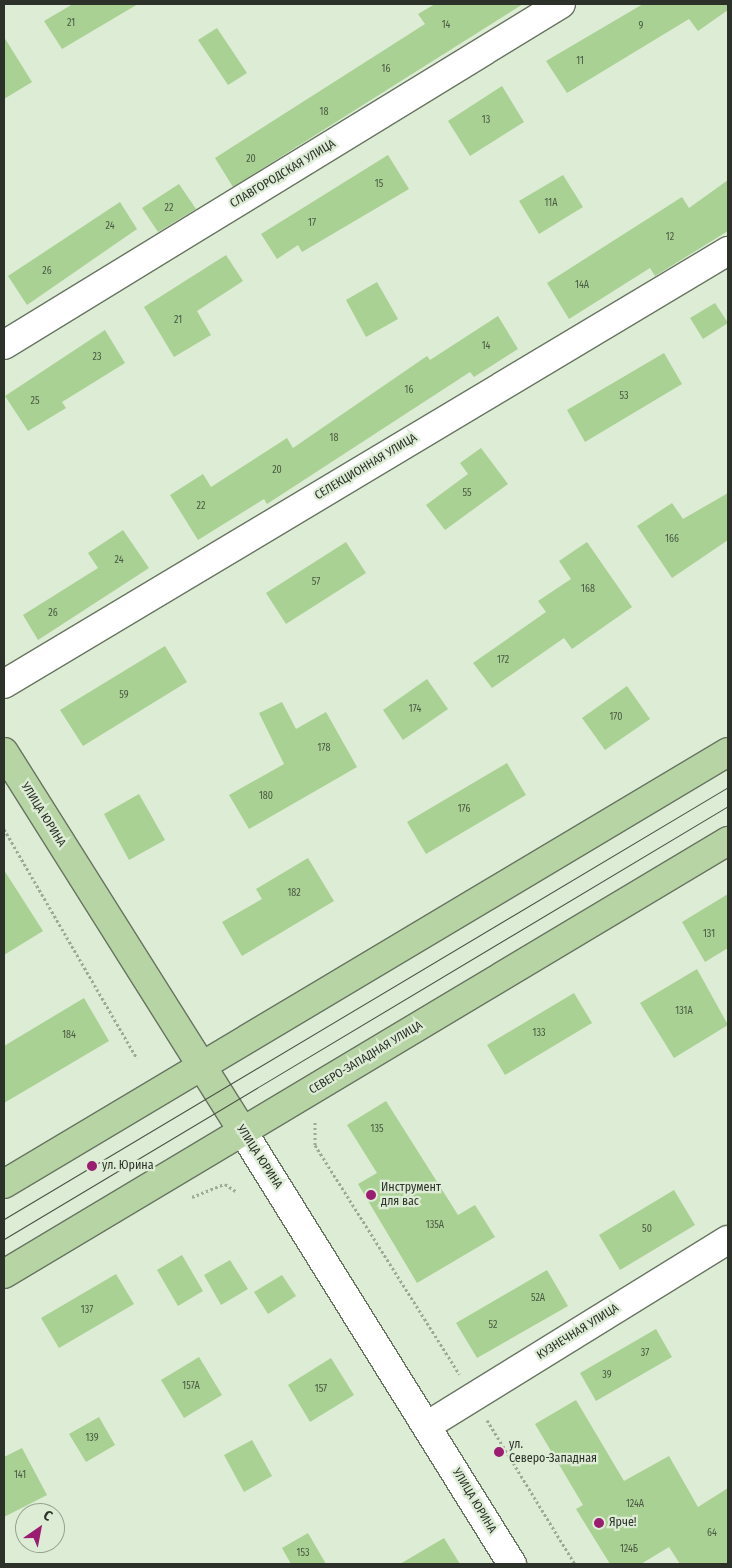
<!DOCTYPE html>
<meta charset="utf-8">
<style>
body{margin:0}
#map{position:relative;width:732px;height:1568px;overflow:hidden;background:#ddecd5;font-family:"Fira Sans Condensed",sans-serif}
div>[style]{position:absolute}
.building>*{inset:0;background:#a9d193}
.path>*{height:3px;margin-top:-1.5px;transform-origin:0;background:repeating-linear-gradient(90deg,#9eaa98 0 2.5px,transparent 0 5px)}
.roads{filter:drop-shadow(1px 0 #687561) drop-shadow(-1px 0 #687561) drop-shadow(0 1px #687561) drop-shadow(0 -1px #687561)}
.minor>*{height:28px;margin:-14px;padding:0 14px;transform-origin:14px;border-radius:14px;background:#fff}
.major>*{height:28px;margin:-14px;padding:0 14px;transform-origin:14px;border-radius:14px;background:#b7d5a4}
.tram>*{height:1px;margin:-0.5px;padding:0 0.5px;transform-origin:0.5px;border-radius:0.5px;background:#474f43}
.dots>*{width:14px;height:14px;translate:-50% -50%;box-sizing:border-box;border:2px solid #ddecd5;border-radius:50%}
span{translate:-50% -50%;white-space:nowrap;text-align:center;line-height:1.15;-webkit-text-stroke:4.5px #ddecd5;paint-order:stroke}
.number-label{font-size:10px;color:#4b5a44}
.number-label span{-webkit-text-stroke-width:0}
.street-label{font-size:12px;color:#2c3229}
.poi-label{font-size:12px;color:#2c3229}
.left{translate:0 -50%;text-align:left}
.frame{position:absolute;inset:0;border:5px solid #2c3229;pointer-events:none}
.north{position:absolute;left:15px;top:1503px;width:50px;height:50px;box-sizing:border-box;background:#ddecd5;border:1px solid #96a290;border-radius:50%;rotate:33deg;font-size:14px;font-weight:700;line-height:20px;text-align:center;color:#2c3229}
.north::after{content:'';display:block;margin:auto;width:18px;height:22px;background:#9b1c71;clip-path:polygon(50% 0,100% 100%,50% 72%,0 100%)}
</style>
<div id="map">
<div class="building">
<div style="clip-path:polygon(73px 4px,138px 4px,62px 49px,44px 21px)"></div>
<div style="clip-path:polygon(435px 4px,523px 4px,233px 187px,215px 158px,425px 24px,418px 14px)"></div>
<div style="clip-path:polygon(643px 4px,728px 4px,728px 10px,698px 31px,689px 19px,567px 93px,546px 61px)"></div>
<div style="clip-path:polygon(217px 28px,247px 73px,228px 85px,198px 40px)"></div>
<div style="clip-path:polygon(4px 37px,32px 82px,4px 99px)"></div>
<div style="clip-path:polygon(502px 86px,524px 122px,470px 156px,448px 121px)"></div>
<div style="clip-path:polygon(388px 155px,409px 189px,302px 252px,298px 245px,277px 259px,261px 234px)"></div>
<div style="clip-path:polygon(563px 175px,583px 207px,539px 234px,519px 201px)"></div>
<div style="clip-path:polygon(728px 180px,728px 231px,655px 276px,650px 268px,569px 319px,547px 283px,682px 197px,689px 208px)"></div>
<div style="clip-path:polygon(179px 184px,196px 209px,158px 232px,142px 208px)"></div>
<div style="clip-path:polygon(120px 202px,137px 229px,27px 305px,8px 276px)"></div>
<div style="clip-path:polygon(226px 255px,243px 281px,197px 311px,211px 335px,174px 357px,144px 307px)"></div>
<div style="clip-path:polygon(377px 282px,398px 319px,366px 337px,346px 300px)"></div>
<div style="clip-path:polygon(715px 303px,728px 323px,703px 339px,690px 318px)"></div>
<div style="clip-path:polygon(498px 316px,518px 349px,474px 377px,470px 372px,267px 504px,264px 499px,198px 540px,170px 495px,203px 474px,211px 487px,287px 438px,293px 448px,427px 356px,430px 360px)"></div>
<div style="clip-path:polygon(105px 330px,125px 363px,62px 402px,66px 408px,28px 431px,5px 396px)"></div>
<div style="clip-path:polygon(664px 353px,682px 384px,585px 442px,567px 410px)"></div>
<div style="clip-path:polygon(481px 448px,508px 484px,445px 530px,426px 505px,468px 474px,460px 463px)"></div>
<div style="clip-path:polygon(728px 493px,728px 540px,672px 578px,637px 526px,672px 503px,683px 519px)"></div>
<div style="clip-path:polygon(123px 530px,149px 568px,38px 640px,23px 615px,98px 568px,88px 553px)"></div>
<div style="clip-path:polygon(346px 542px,366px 573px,286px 624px,266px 593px)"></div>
<div style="clip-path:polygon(587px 542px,632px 607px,572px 649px,564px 638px,492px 688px,473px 663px,546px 612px,538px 601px,571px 579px,559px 561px)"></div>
<div style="clip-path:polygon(165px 646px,187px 682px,83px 746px,60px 710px)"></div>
<div style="clip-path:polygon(427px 679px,448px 709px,403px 740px,383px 710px)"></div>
<div style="clip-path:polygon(627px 686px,650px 719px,605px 750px,582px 718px)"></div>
<div style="clip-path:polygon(282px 702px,296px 729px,326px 712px,357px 767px,249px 829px,229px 795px,284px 764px,259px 713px)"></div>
<div style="clip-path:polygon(507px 763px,526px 795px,426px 854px,407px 822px)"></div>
<div style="clip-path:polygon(139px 794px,165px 840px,129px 860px,104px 814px)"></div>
<div style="clip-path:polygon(308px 858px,334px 901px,242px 956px,222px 922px,262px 899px,256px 889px)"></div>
<div style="clip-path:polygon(4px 870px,43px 931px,4px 955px)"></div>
<div style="clip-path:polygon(728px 894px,728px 948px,705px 962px,682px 922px)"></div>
<div style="clip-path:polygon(697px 969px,728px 1025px,674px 1058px,640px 1003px)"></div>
<div style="clip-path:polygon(574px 993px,592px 1023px,505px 1075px,487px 1045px)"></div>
<div style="clip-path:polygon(84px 998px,109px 1041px,4px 1103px,4px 1046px)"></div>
<div style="clip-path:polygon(386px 1101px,458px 1215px,475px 1205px,495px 1237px,417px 1283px,358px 1184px,377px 1173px,347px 1125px)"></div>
<div style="clip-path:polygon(674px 1190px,695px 1225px,620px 1270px,599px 1235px)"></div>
<div style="clip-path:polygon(182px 1255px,203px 1291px,178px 1306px,157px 1270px)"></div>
<div style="clip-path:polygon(230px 1260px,248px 1289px,221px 1305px,204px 1275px)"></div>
<div style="clip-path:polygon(547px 1270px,568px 1306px,477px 1358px,456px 1323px)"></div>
<div style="clip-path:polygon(116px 1274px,134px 1304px,59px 1348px,41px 1318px)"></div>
<div style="clip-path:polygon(282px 1275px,296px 1296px,268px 1314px,254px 1292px)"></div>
<div style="clip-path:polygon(656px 1329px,672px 1357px,596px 1401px,580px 1373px)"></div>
<div style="clip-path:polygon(199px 1357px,222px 1395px,184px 1418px,161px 1380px)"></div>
<div style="clip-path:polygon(331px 1358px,354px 1395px,310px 1422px,288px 1385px)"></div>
<div style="clip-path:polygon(576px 1400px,624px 1481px,669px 1456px,698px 1507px,728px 1488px,728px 1564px,680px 1564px,669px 1547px,641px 1564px,610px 1564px,576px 1509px,583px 1505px,535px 1424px)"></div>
<div style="clip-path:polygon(99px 1417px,115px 1445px,86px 1462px,69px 1434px)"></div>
<div style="clip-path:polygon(252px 1440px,272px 1476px,244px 1492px,224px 1455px)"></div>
<div style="clip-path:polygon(22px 1448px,47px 1495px,4px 1517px,4px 1457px)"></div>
<div style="clip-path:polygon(308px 1533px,326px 1564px,291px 1564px,282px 1548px)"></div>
<div style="clip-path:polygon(444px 1538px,460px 1564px,400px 1564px)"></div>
</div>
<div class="path">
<div style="left:4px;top:829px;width:265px;rotate:59.9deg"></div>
<div style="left:315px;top:1122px;width:23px;rotate:90deg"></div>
<div style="left:315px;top:1145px;width:271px;rotate:57.8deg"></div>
<div style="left:192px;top:1197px;width:35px;rotate:-22deg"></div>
<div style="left:225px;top:1184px;width:14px;rotate:34deg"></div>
<div style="left:487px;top:1420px;width:169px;rotate:58.6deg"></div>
</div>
<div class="roads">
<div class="minor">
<div style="left:4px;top:345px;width:653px;rotate:-31.48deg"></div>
<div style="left:4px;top:684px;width:844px;rotate:-30.88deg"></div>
<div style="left:243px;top:1132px;width:509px;rotate:58.09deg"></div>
<div style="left:428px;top:1425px;width:352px;rotate:-31.7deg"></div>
</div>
<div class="major">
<div style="left:4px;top:752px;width:449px;rotate:57.8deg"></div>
<div style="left:4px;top:1184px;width:843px;rotate:-30.82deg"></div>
<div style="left:4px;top:1274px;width:844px;rotate:-30.88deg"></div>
</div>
</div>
<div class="tram">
<div style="left:4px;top:1219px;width:843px;rotate:-30.82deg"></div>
<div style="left:4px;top:1239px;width:844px;rotate:-30.88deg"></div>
</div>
<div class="dots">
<div style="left:92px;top:1166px;background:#9b1c71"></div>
<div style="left:371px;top:1195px;background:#9b1c71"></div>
<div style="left:499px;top:1452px;background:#9b1c71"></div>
<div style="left:599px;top:1523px;background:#9b1c71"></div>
</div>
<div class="number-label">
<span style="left:71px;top:24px">21</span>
<span style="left:446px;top:26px">14</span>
<span style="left:641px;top:27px">9</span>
<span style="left:580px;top:62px">11</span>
<span style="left:386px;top:70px">16</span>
<span style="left:324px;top:113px">18</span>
<span style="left:486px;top:121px">13</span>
<span style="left:251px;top:160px">20</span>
<span style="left:379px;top:185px">15</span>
<span style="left:551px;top:204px">11А</span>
<span style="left:169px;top:209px">22</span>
<span style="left:312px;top:224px">17</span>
<span style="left:110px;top:227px">24</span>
<span style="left:670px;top:238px">12</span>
<span style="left:47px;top:272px">26</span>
<span style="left:582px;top:286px">14А</span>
<span style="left:178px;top:321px">21</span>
<span style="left:486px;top:347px">14</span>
<span style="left:97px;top:358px">23</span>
<span style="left:409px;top:391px">16</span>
<span style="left:624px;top:397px">53</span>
<span style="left:35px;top:402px">25</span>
<span style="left:334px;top:439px">18</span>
<span style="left:277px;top:471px">20</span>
<span style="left:467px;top:494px">55</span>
<span style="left:201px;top:507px">22</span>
<span style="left:672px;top:540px">166</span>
<span style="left:119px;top:561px">24</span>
<span style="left:316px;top:583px">57</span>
<span style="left:588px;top:590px">168</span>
<span style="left:53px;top:614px">26</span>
<span style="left:503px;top:661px">172</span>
<span style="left:124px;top:696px">59</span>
<span style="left:415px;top:710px">174</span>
<span style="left:616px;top:718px">170</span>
<span style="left:324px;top:749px">178</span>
<span style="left:266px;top:797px">180</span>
<span style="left:464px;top:810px">176</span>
<span style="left:294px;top:894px">182</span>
<span style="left:709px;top:935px">131</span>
<span style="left:684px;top:1012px">131А</span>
<span style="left:539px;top:1034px">133</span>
<span style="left:69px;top:1036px">184</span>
<span style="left:377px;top:1130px">135</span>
<span style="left:435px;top:1226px">135А</span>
<span style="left:647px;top:1230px">50</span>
<span style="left:538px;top:1299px">52А</span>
<span style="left:87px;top:1311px">137</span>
<span style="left:493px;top:1326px">52</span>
<span style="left:645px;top:1354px">37</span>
<span style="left:607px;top:1376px">39</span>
<span style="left:191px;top:1387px">157А</span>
<span style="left:321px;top:1390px">157</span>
<span style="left:92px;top:1439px">139</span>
<span style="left:20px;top:1476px">141</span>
<span style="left:635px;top:1505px">124А</span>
<span style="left:712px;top:1534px">64</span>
<span style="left:629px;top:1550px">124Б</span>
<span style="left:303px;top:1554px">153</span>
</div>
<div class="street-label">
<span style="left:283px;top:174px;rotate:-31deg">СЛАВГОРОДСКАЯ УЛИЦА</span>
<span style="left:366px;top:467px;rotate:-31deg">СЕЛЕКЦИОННАЯ УЛИЦА</span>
<span style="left:43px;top:815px;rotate:58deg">УЛИЦА ЮРИНА</span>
<span style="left:366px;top:1058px;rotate:-31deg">СЕВЕРО-ЗАПАДНАЯ УЛИЦА</span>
<span style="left:259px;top:1157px;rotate:57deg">УЛИЦА ЮРИНА</span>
<span style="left:578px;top:1332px;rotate:-32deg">КУЗНЕЧНАЯ УЛИЦА</span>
<span style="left:474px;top:1501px;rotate:59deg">УЛИЦА ЮРИНА</span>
</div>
<div class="poi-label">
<span class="left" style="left:102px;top:1166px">ул. Юрина</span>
<span class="left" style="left:381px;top:1195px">Инструмент<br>для вас</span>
<span class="left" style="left:509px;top:1452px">ул.<br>Северо-Западная</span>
<span class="left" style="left:609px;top:1523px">Ярче!</span>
</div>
<div class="frame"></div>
<div class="north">С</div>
</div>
